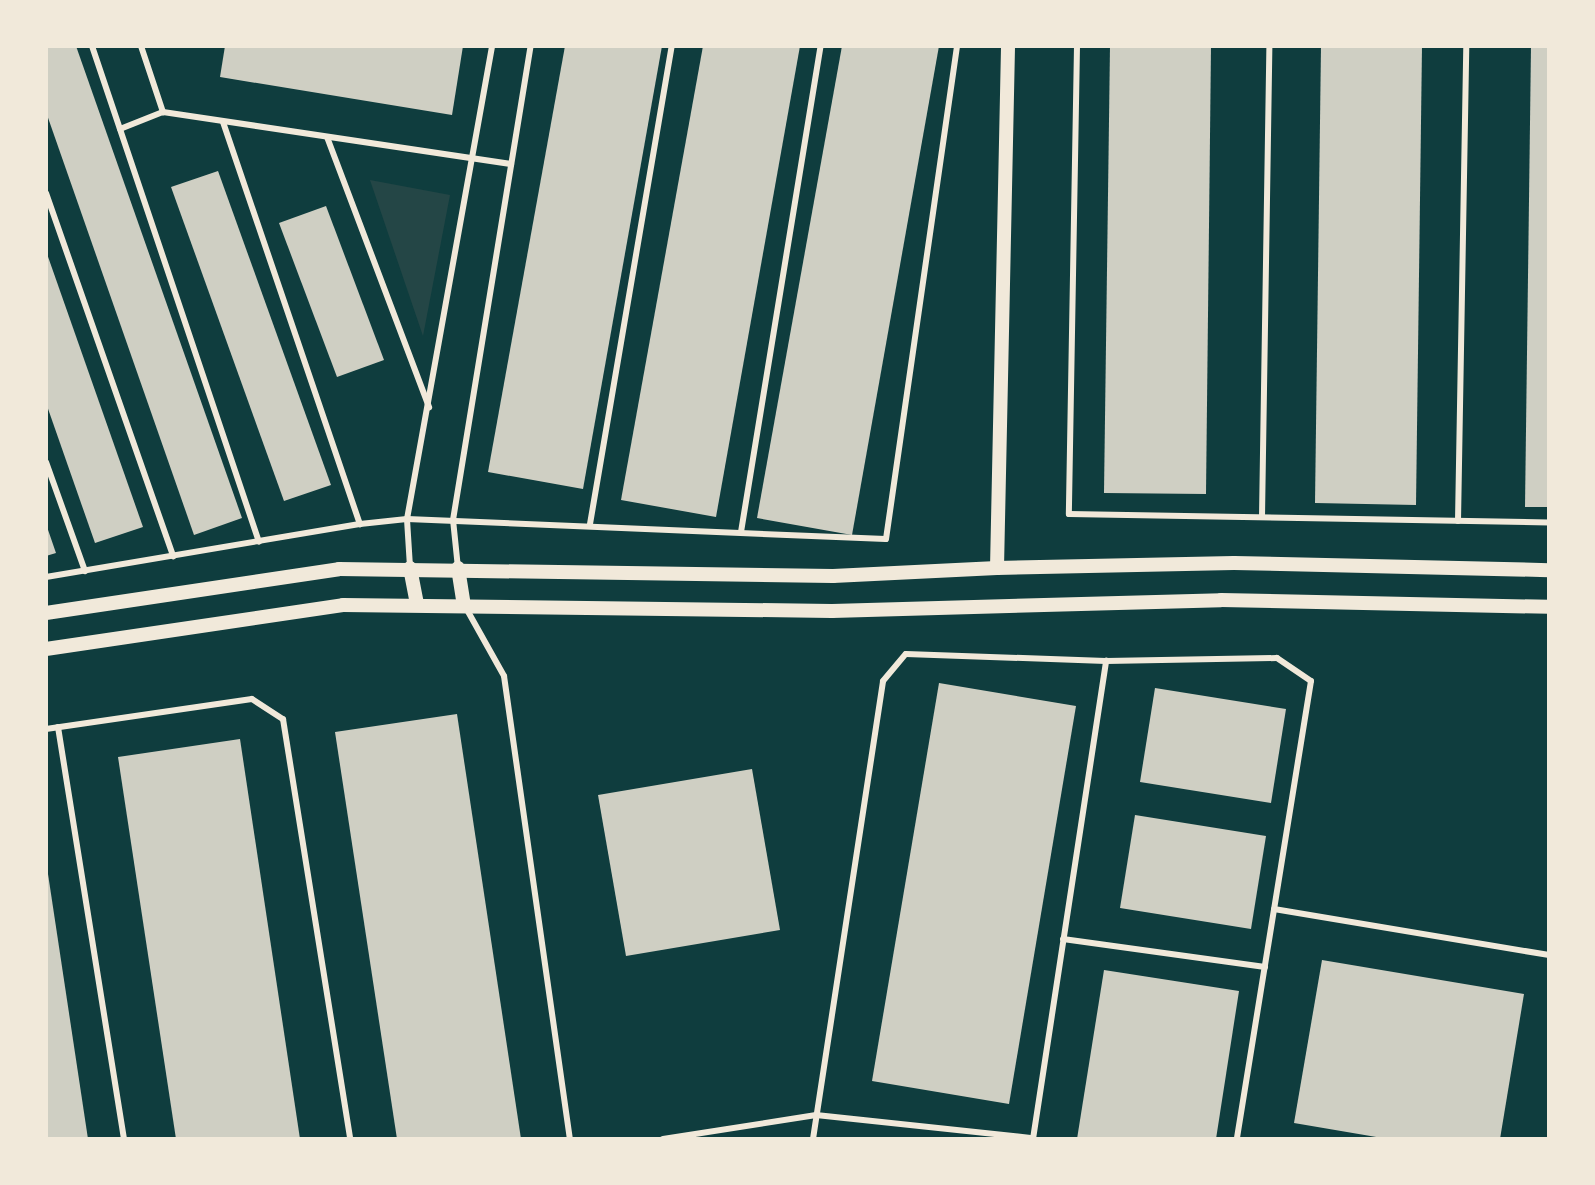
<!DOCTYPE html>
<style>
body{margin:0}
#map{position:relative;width:1595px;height:1185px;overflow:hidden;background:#0f3d3e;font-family:"Open Sans",sans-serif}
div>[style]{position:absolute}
.green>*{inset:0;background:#244646}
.building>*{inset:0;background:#cfcfc3}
.service>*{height:6px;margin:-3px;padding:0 3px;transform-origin:3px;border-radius:3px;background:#f1e9da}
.tertiary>*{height:14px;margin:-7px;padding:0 7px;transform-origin:7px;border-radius:7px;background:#f1e9da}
span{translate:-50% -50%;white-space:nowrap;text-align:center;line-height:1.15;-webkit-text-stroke:6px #f1e9da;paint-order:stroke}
.frame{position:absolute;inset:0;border:48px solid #f1e9da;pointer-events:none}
</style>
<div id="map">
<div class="green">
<div style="clip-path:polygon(370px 180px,450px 195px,423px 336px)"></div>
</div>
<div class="building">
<div style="clip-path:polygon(46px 46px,76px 46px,242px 518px,194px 535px,46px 112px)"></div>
<div style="clip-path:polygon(225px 46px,463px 46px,452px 115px,220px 77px)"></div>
<div style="clip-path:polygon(565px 46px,662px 46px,583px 489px,488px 472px)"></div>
<div style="clip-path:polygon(703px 46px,800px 46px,716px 517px,621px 500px)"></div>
<div style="clip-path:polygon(842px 46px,939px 46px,852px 535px,757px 518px)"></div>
<div style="clip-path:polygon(1110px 46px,1211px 46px,1206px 494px,1104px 493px)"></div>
<div style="clip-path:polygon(1321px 46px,1422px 46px,1416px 505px,1315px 503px)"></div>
<div style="clip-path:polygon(1531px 46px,1549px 46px,1549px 507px,1525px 507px)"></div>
<div style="clip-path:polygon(218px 171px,331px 485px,284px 501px,171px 187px)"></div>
<div style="clip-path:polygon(326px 206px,384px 360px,337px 377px,279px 223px)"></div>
<div style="clip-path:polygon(46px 251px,143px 527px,95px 543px,46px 403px)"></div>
<div style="clip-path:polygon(46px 524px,56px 553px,46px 556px)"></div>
<div style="clip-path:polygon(939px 683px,1076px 706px,1009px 1104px,872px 1081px)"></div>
<div style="clip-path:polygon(1155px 688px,1286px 709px,1271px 803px,1140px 782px)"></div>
<div style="clip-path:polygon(457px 714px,521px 1139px,397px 1139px,335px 732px)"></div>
<div style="clip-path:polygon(240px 739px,300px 1139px,176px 1139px,118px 757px)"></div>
<div style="clip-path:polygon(752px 769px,780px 930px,626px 956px,598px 795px)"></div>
<div style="clip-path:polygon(1135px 815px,1266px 836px,1251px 929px,1120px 908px)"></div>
<div style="clip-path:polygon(46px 874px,48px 874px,88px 1139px,46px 1139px)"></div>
<div style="clip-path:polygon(1322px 960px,1524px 994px,1500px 1139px,1388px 1139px,1294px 1123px)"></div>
<div style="clip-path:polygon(1104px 970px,1239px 991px,1216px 1139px,1077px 1139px)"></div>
</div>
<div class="service">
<div style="left:92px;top:46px;width:523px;rotate:71.39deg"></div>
<div style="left:141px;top:46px;width:70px;rotate:71.6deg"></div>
<div style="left:1077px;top:46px;width:468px;rotate:91deg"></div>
<div style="left:1069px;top:514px;width:480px;rotate:1deg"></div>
<div style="left:223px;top:122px;width:425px;rotate:71.2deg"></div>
<div style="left:120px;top:129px;width:46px;rotate:-21.6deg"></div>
<div style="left:163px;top:112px;width:352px;rotate:8.5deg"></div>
<div style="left:327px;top:137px;width:289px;rotate:69.3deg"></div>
<div style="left:46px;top:193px;width:385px;rotate:70.7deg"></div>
<div style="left:46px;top:462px;width:116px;rotate:70.3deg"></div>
<div style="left:1262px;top:517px;width:471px;rotate:-89.1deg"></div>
<div style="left:1458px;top:521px;width:475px;rotate:-89deg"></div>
<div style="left:590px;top:524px;width:485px;rotate:-80.3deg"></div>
<div style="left:741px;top:532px;width:493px;rotate:-80.7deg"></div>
<div style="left:410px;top:567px;width:48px;rotate:-93.6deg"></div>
<div style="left:407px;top:519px;width:481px;rotate:-79.8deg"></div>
<div style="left:458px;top:568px;width:48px;rotate:-95.9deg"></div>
<div style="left:453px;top:520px;width:480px;rotate:-80.7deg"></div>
<div style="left:46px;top:577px;width:318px;rotate:-9.6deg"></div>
<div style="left:360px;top:524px;width:47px;rotate:-6.1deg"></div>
<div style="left:407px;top:519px;width:479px;rotate:2.4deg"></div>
<div style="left:886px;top:539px;width:498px;rotate:-81.8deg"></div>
<div style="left:466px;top:608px;width:78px;rotate:60.8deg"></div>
<div style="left:504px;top:676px;width:468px;rotate:81.9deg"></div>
<div style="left:58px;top:727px;width:417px;rotate:80.9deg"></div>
<div style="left:46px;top:729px;width:208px;rotate:-8.3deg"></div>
<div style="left:252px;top:699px;width:37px;rotate:33deg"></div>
<div style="left:283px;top:719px;width:425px;rotate:80.9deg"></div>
<div style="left:1274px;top:909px;width:279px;rotate:9.5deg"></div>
<div style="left:1063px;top:939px;width:204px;rotate:7.9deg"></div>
<div style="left:663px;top:1139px;width:155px;rotate:-8.9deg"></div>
<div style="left:816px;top:1115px;width:218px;rotate:6.1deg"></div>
<div style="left:813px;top:1139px;width:463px;rotate:-81.3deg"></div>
<div style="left:883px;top:681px;width:35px;rotate:-50deg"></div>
<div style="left:906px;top:654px;width:200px;rotate:2deg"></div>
<div style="left:1106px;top:661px;width:171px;rotate:-1deg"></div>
<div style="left:1277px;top:658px;width:41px;rotate:34.1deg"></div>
<div style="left:1311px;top:681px;width:464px;rotate:99.2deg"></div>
<div style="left:1033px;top:1139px;width:484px;rotate:-81.3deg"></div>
</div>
<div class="tertiary">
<div style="left:410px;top:568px;width:37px;rotate:79deg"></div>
<div style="left:458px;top:568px;width:37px;rotate:81deg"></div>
<div style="left:997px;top:568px;width:522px;rotate:-88.79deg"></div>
<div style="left:46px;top:613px;width:296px;rotate:-8.5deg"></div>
<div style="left:339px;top:569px;width:494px;rotate:0.8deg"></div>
<div style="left:833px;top:576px;width:164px;rotate:-2.8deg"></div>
<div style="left:997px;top:568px;width:237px;rotate:-1.2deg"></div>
<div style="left:1234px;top:563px;width:315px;rotate:1.3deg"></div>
<div style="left:46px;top:649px;width:300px;rotate:-8.4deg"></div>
<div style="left:343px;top:605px;width:489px;rotate:0.7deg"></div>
<div style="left:832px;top:611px;width:389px;rotate:-1.6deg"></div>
<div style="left:1221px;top:600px;width:328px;rotate:1.2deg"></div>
</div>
<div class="frame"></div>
</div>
